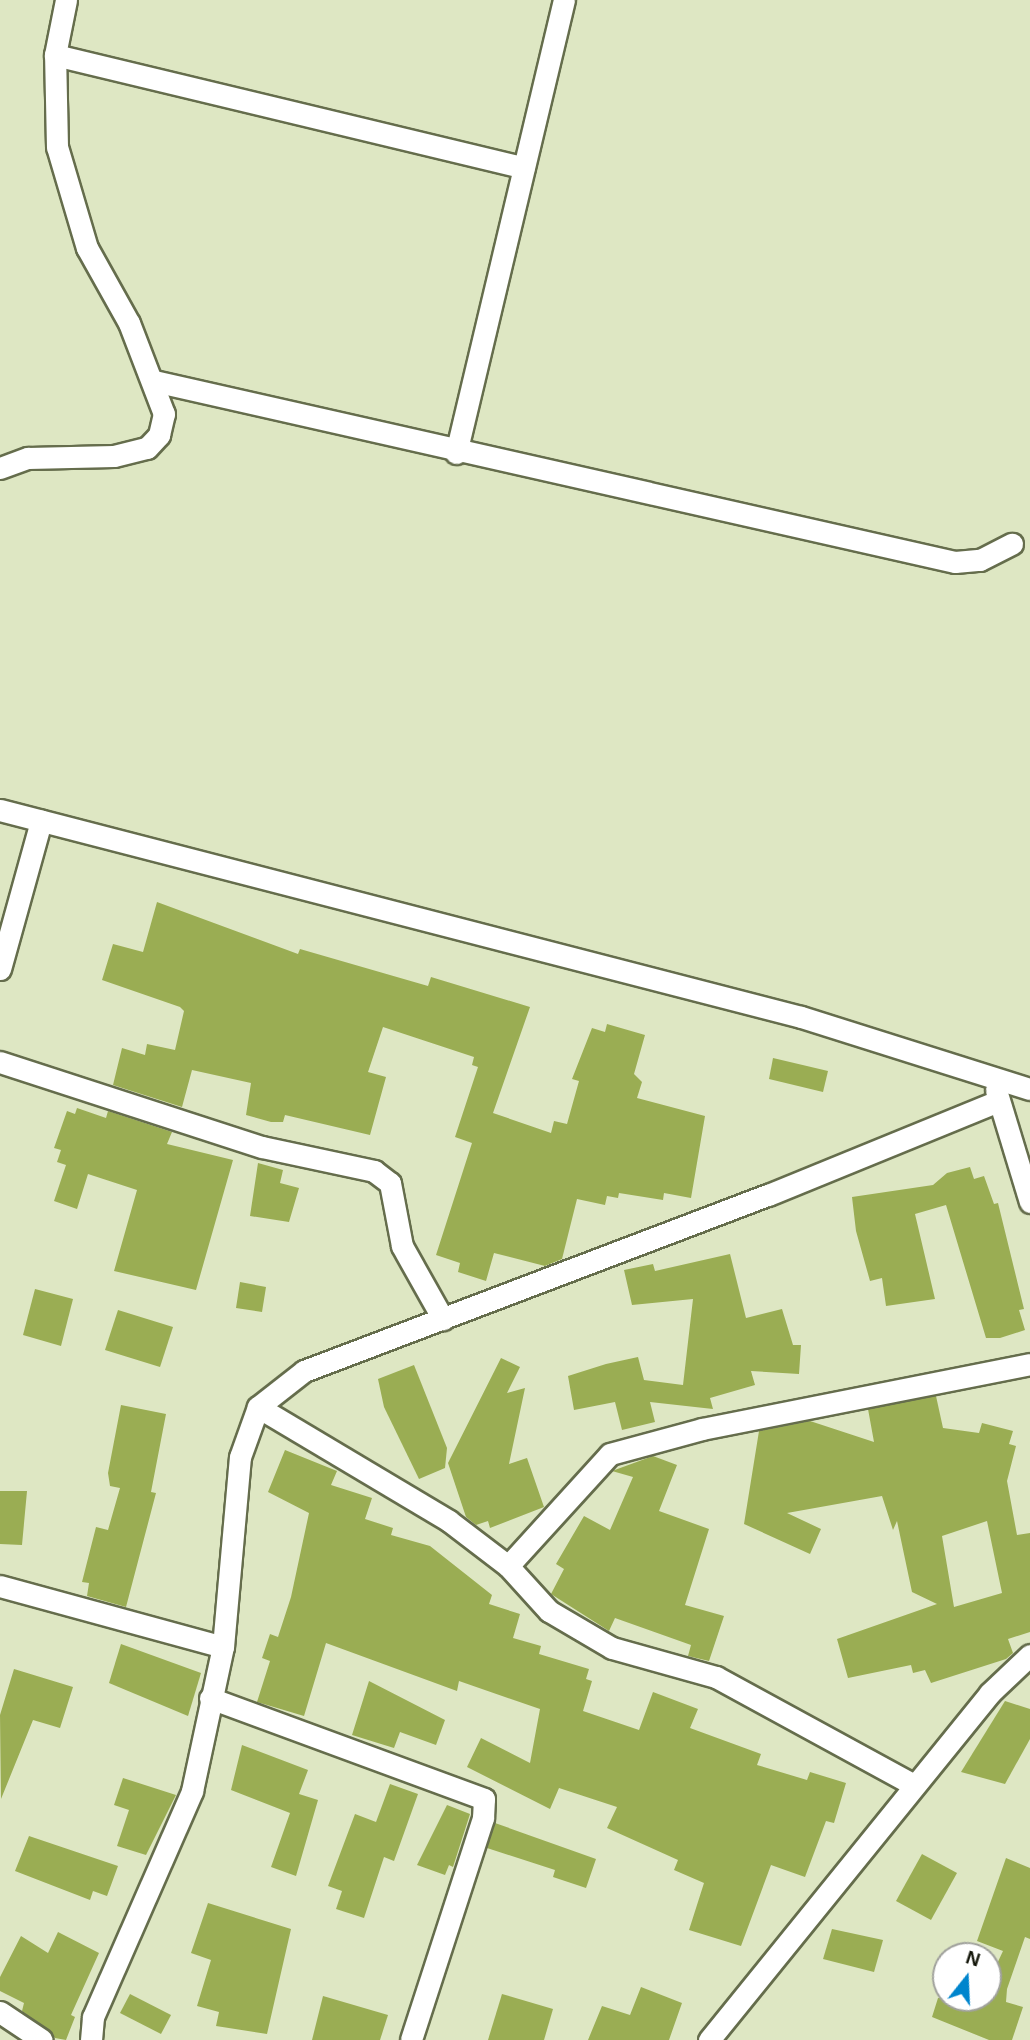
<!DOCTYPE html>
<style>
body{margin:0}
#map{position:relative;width:1030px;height:2040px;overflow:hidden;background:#dee7c3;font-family:Arial,sans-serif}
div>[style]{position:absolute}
.building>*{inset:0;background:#9aad53}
.roads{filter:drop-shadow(2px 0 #656d4c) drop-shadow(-2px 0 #656d4c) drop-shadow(0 2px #656d4c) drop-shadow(0 -2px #656d4c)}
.minor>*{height:21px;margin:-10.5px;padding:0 10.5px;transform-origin:10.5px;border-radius:10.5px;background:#fff}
span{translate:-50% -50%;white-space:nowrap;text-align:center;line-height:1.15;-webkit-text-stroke:5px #fff;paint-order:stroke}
.north{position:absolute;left:932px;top:1942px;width:70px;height:70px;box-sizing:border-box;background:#fff;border:2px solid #a0a19c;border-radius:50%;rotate:18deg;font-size:19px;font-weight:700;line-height:28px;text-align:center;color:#111407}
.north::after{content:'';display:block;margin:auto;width:24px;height:32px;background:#0085cd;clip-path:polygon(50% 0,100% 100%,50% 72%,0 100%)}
</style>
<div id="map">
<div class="building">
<div style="clip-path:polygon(157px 902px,298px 954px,300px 949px,428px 986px,431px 977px,530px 1007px,493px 1113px,551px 1133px,554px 1121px,567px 1124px,579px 1081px,572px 1079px,592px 1028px,605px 1032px,607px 1024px,645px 1035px,634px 1074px,642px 1082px,637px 1098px,705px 1116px,691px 1198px,664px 1193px,663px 1200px,619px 1193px,618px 1198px,607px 1196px,605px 1205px,577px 1199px,562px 1259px,545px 1266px,494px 1253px,486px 1281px,458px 1272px,460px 1263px,436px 1255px,472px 1143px,455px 1137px,478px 1067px,472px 1065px,474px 1057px,383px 1027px,368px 1072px,386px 1077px,370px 1135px,285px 1115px,283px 1122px,271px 1122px,246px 1115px,251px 1083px,192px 1070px,182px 1107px,113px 1085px,122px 1048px,145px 1055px,147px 1044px,175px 1050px,184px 1011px,180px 1007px,102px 980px,113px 944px,143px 952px)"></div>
<div style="clip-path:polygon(773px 1058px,828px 1071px,823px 1092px,769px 1079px)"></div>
<div style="clip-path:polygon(77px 1108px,106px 1118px,108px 1111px,172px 1132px,167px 1144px,233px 1160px,196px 1290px,114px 1271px,137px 1190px,88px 1174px,77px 1209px,54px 1201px,66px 1165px,57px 1162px,61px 1150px,54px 1148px,67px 1111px,75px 1114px)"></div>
<div style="clip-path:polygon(258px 1163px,283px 1170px,280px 1183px,299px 1188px,289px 1222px,250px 1216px)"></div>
<div style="clip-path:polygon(970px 1167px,974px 1179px,984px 1176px,994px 1204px,998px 1203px,1024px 1309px,1019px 1310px,1025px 1330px,1000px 1338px,986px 1338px,946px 1205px,915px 1214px,935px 1299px,886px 1306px,882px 1278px,870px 1281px,856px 1231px,852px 1197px,933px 1185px,947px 1173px)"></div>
<div style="clip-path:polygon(730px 1254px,746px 1318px,782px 1309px,793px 1345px,801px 1345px,799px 1374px,751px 1371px,755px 1385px,710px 1398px,713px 1409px,650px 1402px,655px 1422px,622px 1430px,615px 1402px,574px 1410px,568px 1376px,606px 1364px,638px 1357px,644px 1380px,683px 1385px,693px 1299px,632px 1305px,624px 1270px,653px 1264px,655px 1271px)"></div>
<div style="clip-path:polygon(240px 1282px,266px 1287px,262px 1312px,236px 1308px)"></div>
<div style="clip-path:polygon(35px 1289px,73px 1299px,61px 1346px,23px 1335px)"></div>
<div style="clip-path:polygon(118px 1310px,173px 1327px,160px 1367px,105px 1350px)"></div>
<div style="clip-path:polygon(501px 1358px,520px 1367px,507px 1393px,525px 1388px,509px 1464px,527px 1458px,544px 1507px,490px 1528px,488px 1521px,476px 1525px,466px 1517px,448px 1463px)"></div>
<div style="clip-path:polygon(414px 1365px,447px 1448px,445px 1468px,419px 1479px,384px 1407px,378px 1379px)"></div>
<div style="clip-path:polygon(evenodd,936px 1396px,943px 1428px,979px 1433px,982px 1423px,1013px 1431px,1009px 1444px,1016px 1446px,1007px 1481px,1017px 1535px,1030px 1533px,1030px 1632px,1008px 1639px,1013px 1653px,1006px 1659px,931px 1683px,925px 1670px,913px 1673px,911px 1665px,848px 1678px,837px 1639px,937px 1604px,912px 1592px,897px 1521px,893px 1530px,882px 1496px,787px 1513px,821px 1529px,810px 1554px,744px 1524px,759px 1431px,810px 1421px,874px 1442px,868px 1409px,936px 1396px,987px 1521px,1002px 1593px,954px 1607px,942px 1536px,987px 1521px)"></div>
<div style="clip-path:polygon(121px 1405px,166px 1414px,151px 1492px,156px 1493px,126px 1607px,87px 1596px,89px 1583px,82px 1582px,96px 1527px,108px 1530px,120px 1488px,110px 1486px,108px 1473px)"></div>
<div style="clip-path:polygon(285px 1450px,337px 1471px,331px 1485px,372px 1498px,365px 1519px,393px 1528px,391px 1535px,430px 1546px,492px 1595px,489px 1604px,520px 1614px,513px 1638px,541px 1646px,539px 1654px,589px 1669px,586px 1679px,592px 1681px,583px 1711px,639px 1730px,653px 1692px,698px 1709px,690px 1728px,761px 1754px,757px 1765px,807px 1780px,810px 1772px,846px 1783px,834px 1823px,826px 1821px,805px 1877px,771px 1865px,741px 1946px,689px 1930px,704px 1883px,674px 1870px,678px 1860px,607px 1828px,617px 1807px,559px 1788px,550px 1809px,467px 1767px,481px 1738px,530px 1763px,540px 1709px,459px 1681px,457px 1691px,326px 1643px,304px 1716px,257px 1702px,270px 1661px,262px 1658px,270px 1634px,278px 1637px,291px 1597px,309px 1513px,268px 1492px)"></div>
<div style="clip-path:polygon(653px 1456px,677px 1465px,659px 1511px,709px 1529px,685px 1605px,724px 1616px,709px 1661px,688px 1656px,691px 1645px,615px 1618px,609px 1631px,551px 1594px,564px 1569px,556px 1564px,584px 1516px,610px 1530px,633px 1477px,612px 1471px)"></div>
<div style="clip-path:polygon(0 1491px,27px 1491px,22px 1545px,0 1544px)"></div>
<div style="clip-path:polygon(121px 1644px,201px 1673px,188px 1716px,109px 1683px)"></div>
<div style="clip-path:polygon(14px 1669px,73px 1687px,60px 1728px,33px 1720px,1px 1799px,0 1715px)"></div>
<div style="clip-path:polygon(369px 1681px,445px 1720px,436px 1745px,400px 1732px,394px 1748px,352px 1735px)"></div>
<div style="clip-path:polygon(1005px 1701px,1030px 1709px,1030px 1739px,1005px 1784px,961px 1772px)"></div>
<div style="clip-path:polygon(242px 1745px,308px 1770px,299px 1794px,318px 1800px,296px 1876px,271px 1867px,290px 1813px,231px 1790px)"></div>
<div style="clip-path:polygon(123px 1778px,176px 1795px,146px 1855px,117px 1846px,129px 1810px,114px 1805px)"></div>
<div style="clip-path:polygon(390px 1784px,418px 1794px,394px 1861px,384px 1857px,364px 1918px,336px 1909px,342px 1891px,328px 1886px,355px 1814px,376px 1822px)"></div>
<div style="clip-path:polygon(447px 1805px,470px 1814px,453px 1867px,449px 1865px,445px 1875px,417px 1865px)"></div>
<div style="clip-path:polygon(495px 1823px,596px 1859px,586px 1888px,553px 1877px,555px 1870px,487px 1848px)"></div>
<div style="clip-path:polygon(29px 1836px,118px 1866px,107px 1896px,93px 1891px,90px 1900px,15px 1871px)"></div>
<div style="clip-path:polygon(922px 1854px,957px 1873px,931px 1920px,896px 1901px)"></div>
<div style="clip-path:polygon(1006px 1858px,1030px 1868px,1030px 1939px,1025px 1937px,1007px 1989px,1006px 2002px,1023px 2007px,1012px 2040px,989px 2040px,932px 2017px,938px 1998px,988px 1998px,988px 1983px,1003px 1951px,977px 1941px)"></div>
<div style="clip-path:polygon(208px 1903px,291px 1929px,267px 2034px,216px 2026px,219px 2012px,197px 2006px,211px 1960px,191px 1953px)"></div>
<div style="clip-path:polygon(832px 1929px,883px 1940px,874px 1972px,823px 1959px)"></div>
<div style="clip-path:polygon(58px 1932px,99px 1953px,71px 2015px,75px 2017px,66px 2040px,55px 2038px,22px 2011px,24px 2003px,0 1991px,0 1977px,21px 1936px,48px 1953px)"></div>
<div style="clip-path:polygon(641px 1987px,682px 2003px,669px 2040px,588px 2040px,602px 2006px,630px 2015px)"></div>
<div style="clip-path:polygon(130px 1994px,171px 2015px,161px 2034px,120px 2013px)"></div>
<div style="clip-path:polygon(502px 1994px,553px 2009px,544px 2040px,488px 2040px)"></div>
<div style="clip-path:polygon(323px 1996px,388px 2015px,380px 2040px,312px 2040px)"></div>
</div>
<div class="roads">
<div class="minor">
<div style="left:55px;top:55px;width:482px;rotate:13.5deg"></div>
<div style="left:154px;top:381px;width:821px;rotate:12.73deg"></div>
<div style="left:955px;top:562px;width:25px;rotate:-5deg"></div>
<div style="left:980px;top:560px;width:36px;rotate:-27deg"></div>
<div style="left:456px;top:453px;width:466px;rotate:-76.6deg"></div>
<div style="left:0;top:468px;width:30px;rotate:-20deg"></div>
<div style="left:28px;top:458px;width:86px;rotate:-1.3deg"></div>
<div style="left:114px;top:456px;width:34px;rotate:-14deg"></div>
<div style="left:147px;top:448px;width:18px;rotate:-47deg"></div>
<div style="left:159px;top:435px;width:22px;rotate:-77deg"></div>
<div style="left:164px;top:414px;width:97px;rotate:-111deg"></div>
<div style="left:129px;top:323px;width:86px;rotate:-119.2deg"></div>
<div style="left:87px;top:248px;width:105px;rotate:-106.5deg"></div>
<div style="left:57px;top:147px;width:92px;rotate:-91.2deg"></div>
<div style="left:55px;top:55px;width:56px;rotate:-78.7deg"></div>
<div style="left:0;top:810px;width:827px;rotate:14.49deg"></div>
<div style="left:801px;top:1017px;width:240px;rotate:17.5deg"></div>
<div style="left:0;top:969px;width:154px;rotate:-74.5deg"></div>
<div style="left:0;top:1062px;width:275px;rotate:18deg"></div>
<div style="left:262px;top:1147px;width:115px;rotate:12.1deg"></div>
<div style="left:374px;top:1171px;width:20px;rotate:37deg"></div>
<div style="left:390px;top:1183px;width:64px;rotate:79.2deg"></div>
<div style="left:402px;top:1246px;width:84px;rotate:60.7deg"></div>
<div style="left:996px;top:1090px;width:117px;rotate:73.1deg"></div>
<div style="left:258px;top:1407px;width:222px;rotate:30.8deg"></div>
<div style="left:449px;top:1521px;width:74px;rotate:37.3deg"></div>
<div style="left:508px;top:1566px;width:61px;rotate:47.7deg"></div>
<div style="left:549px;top:1611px;width:73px;rotate:30.4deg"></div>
<div style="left:612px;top:1648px;width:108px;rotate:15.6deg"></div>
<div style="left:716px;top:1677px;width:226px;rotate:28.6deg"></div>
<div style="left:508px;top:1566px;width:151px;rotate:-47.7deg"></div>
<div style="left:610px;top:1454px;width:95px;rotate:-15.2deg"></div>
<div style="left:702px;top:1429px;width:334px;rotate:-11.2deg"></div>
<div style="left:0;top:1586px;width:231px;rotate:15.3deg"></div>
<div style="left:210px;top:1698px;width:292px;rotate:20.2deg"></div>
<div style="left:484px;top:1799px;width:19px;rotate:93deg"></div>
<div style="left:483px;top:1818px;width:233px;rotate:108deg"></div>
<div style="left:0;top:2012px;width:50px;rotate:33.7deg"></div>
<div style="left:91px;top:2040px;width:23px;rotate:-85deg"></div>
<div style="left:93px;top:2017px;width:247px;rotate:-66.3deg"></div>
<div style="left:192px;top:1791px;width:147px;rotate:-77.9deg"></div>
<div style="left:223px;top:1647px;width:191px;rotate:-84.9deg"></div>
<div style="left:240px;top:1457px;width:53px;rotate:-70.2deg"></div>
<div style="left:258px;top:1407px;width:58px;rotate:-38deg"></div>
<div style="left:304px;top:1371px;width:496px;rotate:-20.8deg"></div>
<div style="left:768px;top:1195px;width:248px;rotate:-22.2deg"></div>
<div style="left:709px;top:2040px;width:447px;rotate:-51deg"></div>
<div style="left:990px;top:1693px;width:55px;rotate:-43.5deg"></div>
</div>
</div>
<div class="north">N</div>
</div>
